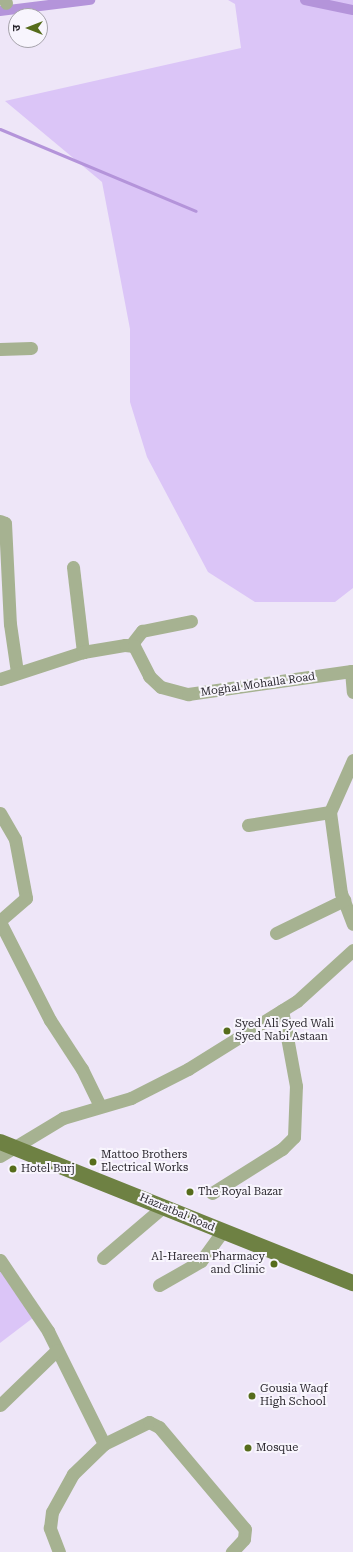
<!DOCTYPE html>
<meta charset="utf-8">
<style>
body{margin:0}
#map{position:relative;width:353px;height:1552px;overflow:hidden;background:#eee6f8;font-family:"Roboto Serif","Noto Sans Devanagari",serif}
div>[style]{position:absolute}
.green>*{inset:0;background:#dbc5f7}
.stream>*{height:3px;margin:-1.5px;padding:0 1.5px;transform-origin:1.5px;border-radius:1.5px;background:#b494da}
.canal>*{height:10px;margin:-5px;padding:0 5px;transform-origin:5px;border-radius:5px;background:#b494da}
.minor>*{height:13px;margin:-6.5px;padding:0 6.5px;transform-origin:6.5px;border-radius:6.5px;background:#a6b291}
.major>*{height:16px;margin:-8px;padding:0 8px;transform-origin:8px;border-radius:8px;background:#6e8143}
.dots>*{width:11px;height:11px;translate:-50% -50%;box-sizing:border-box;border:2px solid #f8f5fd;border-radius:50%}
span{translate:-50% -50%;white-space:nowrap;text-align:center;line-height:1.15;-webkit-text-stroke:4px #f8f5fd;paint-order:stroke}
.street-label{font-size:11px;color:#2b282f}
.poi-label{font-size:11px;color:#2b282f}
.left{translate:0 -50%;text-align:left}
.right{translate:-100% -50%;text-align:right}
.north{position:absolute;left:8px;top:8px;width:40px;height:40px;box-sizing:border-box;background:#f8f5fd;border:1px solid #a6a3ab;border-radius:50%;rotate:270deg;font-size:11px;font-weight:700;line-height:16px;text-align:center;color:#2b282f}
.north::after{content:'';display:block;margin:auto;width:14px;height:18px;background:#566c1b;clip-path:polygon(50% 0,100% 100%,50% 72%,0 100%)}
</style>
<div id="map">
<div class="green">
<div style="clip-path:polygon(228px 0,353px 0,353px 588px,335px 602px,255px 602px,208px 572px,147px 457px,130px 402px,130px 329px,102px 182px,5px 101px,241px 48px,235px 4px)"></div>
<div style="clip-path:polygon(0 1255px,42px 1311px,0 1343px)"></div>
</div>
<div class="stream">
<div style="left:0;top:129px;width:212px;rotate:22.7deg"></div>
</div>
<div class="canal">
<div style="left:305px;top:0;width:49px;rotate:11.8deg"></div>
<div style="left:0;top:11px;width:91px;rotate:-7deg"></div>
</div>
<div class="minor">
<div style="left:5px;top:0;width:3px;rotate:72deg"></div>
<div style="left:0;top:349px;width:31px;rotate:-2deg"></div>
<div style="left:0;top:521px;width:5px;rotate:22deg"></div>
<div style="left:5px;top:523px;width:101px;rotate:87.2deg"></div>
<div style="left:10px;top:624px;width:49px;rotate:81.7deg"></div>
<div style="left:73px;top:567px;width:86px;rotate:83.3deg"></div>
<div style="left:131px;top:645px;width:18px;rotate:-52deg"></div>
<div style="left:142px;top:631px;width:50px;rotate:-11.5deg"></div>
<div style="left:351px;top:671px;width:21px;rotate:85deg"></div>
<div style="left:0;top:679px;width:87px;rotate:-18deg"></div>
<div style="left:83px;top:652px;width:43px;rotate:-9.5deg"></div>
<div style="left:125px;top:645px;width:9px;rotate:6deg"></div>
<div style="left:134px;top:646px;width:34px;rotate:63deg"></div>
<div style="left:149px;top:676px;width:16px;rotate:43deg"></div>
<div style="left:161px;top:687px;width:28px;rotate:15deg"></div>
<div style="left:188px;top:694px;width:165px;rotate:-8deg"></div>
<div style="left:353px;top:760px;width:57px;rotate:113.9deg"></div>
<div style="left:330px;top:812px;width:82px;rotate:82.3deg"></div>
<div style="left:341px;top:893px;width:33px;rotate:69deg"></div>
<div style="left:0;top:813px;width:30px;rotate:60deg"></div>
<div style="left:15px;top:839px;width:60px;rotate:79.4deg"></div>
<div style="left:26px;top:898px;width:35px;rotate:139deg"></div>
<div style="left:248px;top:825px;width:83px;rotate:-9deg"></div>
<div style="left:0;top:922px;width:110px;rotate:63deg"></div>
<div style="left:50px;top:1020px;width:59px;rotate:56.9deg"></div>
<div style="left:82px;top:1069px;width:39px;rotate:64deg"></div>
<div style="left:276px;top:933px;width:76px;rotate:-25.9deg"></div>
<div style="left:0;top:1156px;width:74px;rotate:-31.1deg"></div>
<div style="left:63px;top:1118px;width:71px;rotate:-16.4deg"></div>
<div style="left:131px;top:1098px;width:64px;rotate:-27deg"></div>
<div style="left:188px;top:1069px;width:128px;rotate:-32deg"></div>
<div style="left:297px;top:1001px;width:76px;rotate:-42.3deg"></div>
<div style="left:212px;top:1193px;width:83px;rotate:-32.2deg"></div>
<div style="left:282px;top:1149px;width:17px;rotate:-45deg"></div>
<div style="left:294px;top:1137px;width:51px;rotate:-87.8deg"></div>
<div style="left:296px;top:1086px;width:77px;rotate:-100.4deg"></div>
<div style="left:103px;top:1258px;width:79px;rotate:-40.4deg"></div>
<div style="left:0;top:1260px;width:86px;rotate:55.9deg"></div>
<div style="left:48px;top:1331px;width:126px;rotate:63.6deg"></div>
<div style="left:104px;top:1444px;width:50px;rotate:-26.1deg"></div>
<div style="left:149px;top:1422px;width:11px;rotate:27deg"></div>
<div style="left:159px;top:1427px;width:133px;rotate:49.9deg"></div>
<div style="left:245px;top:1529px;width:10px;rotate:96deg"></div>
<div style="left:244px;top:1539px;width:18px;rotate:133deg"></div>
<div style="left:159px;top:1285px;width:48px;rotate:-29.7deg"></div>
<div style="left:201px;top:1261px;width:36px;rotate:-54deg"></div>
<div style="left:0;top:1405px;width:79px;rotate:-44deg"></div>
<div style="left:59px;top:1552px;width:26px;rotate:-111deg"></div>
<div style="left:50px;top:1528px;width:16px;rotate:-83deg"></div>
<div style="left:52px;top:1512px;width:43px;rotate:-61.1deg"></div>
<div style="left:73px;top:1474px;width:43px;rotate:-44.1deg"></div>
</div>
<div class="major">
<div style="left:0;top:1142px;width:380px;rotate:21.8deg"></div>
</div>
<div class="dots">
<div style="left:227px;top:1031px;background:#566c1b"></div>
<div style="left:93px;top:1162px;background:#566c1b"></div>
<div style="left:13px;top:1169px;background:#566c1b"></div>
<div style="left:190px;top:1192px;background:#566c1b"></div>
<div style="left:274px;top:1264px;background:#566c1b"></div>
<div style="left:252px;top:1396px;background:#566c1b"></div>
<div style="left:248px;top:1448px;background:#566c1b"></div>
</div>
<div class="street-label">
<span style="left:258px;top:685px;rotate:-8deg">Moghal Mohalla Road</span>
<span style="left:177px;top:1213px;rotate:23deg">Hazratbal Road</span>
</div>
<div class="poi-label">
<span class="left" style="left:235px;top:1031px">Syed Ali Syed Wali<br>Syed Nabi Astaan</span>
<span class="left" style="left:101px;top:1162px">Mattoo Brothers<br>Electrical Works</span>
<span class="left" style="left:21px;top:1169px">Hotel Burj</span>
<span class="left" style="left:198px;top:1192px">The Royal Bazar</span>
<span class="right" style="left:265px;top:1264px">Al-Hareem Pharmacy<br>and Clinic</span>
<span class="left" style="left:260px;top:1396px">Gousia Waqf<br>High School</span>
<span class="left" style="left:256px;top:1448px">Mosque</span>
</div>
<div class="north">उ</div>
</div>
